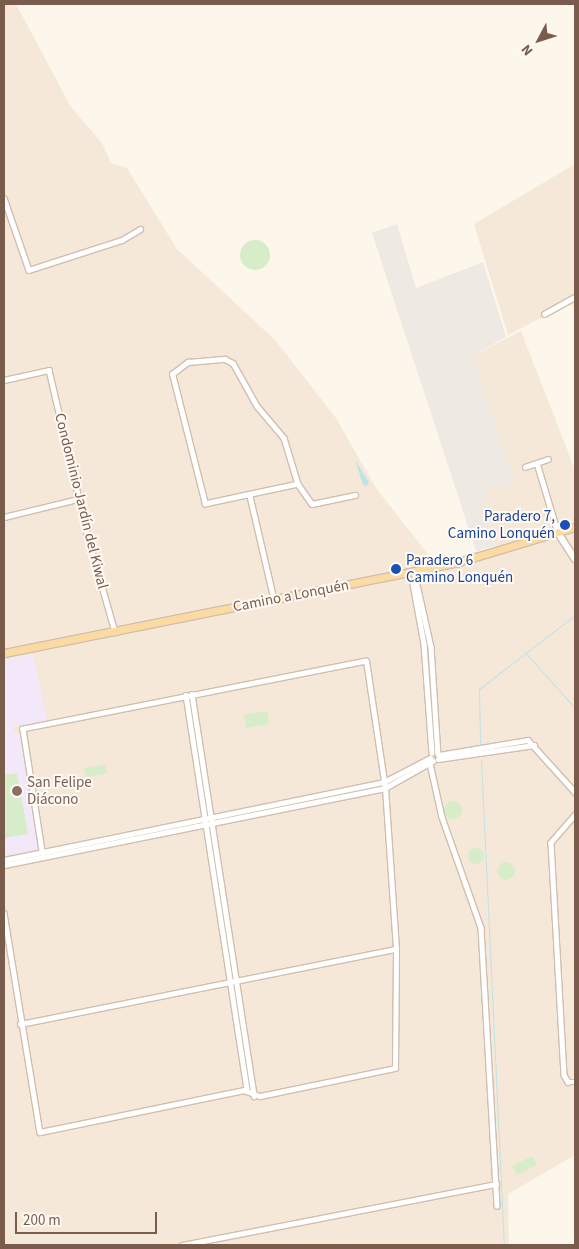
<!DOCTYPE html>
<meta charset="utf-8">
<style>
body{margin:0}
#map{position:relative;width:579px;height:1249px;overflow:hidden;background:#fdf6eb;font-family:"Source Sans 3",sans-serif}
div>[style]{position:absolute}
.residential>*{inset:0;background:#f5e8d9}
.industrial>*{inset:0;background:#efe9e4}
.education>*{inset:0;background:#f3e7fa}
.green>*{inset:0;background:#d7ecc8}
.round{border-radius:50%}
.water>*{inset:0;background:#bee3e8}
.stream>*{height:1px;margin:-0.5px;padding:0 0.5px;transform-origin:0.5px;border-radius:0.5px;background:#bee3e8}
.roads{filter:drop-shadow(1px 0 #d1beaf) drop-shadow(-1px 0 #d1beaf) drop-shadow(0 1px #d1beaf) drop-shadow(0 -1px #d1beaf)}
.minor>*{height:4.5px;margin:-2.25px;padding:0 2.25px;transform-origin:2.25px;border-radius:2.25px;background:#fff}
.secondary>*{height:6px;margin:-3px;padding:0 3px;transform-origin:3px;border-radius:3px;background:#fff}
.primary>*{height:7px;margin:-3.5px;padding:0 3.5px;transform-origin:3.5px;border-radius:3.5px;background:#fcdba3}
.dots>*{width:14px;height:14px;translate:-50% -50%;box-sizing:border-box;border:2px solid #fffaf3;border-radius:50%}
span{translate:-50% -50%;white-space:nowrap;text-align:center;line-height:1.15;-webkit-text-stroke:4px #fffaf3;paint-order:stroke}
.street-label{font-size:15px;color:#7a5c4c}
.transit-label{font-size:15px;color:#164399}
.right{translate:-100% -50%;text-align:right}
.left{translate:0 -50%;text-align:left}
.education-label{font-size:15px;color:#785e54}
.frame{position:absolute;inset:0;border:5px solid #7a5c4c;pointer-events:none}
.north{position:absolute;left:514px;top:15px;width:50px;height:50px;-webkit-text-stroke:4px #fffaf3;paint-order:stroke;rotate:230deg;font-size:14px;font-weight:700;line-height:20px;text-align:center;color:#7a5c4c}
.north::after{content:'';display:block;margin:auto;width:18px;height:22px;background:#7a5c4c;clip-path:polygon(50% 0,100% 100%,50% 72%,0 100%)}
.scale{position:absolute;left:15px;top:1212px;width:142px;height:22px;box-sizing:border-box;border:2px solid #7a5c4c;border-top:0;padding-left:6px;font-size:15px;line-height:18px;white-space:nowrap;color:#7a5c4c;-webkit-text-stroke:4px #fffaf3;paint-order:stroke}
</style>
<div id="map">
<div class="residential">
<div style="clip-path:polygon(4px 4px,16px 4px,71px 107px,102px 143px,111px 163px,127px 168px,177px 249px,275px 340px,336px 418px,376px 488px,434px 562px,495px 547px,485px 491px,514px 483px,472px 356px,521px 331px,575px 470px,575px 1155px,508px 1194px,509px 1245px,4px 1245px)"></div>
<div style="clip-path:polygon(575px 164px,575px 312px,571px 302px,508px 335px,474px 224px)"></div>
</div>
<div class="industrial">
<div style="clip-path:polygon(397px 224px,416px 288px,483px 262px,506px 337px,472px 356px,514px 483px,485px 491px,495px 546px,476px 551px,372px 233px)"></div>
</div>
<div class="education">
<div style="clip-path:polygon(33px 654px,47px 720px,13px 727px,14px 733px,20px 733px,39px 849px,4px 856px,4px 660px)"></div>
</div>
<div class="green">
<div class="round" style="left:240px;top:240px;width:30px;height:30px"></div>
<div style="clip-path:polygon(267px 711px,269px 724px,246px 728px,244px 715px)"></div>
<div style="clip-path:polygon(105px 764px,107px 773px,86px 777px,84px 768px)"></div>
<div style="clip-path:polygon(17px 773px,28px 834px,4px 838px,4px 775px)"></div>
<div class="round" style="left:444px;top:801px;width:18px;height:18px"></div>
<div class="round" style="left:468px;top:848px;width:16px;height:16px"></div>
<div class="round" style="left:497px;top:862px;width:18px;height:18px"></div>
<div style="clip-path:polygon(532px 1156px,537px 1165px,517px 1175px,512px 1166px)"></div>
</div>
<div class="water">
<div style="clip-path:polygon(355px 460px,369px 482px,367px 486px,363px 485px)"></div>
</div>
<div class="stream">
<div style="left:524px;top:651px;width:76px;rotate:48.2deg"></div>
<div style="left:480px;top:744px;width:55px;rotate:-91deg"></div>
<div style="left:479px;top:689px;width:121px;rotate:-37.6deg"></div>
<div style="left:481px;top:760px;width:486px;rotate:87.3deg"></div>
</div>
<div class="roads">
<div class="minor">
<div style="left:4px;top:198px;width:76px;rotate:70.9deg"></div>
<div style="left:29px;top:270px;width:98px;rotate:-17.9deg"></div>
<div style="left:122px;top:240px;width:21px;rotate:-31deg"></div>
<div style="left:544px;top:314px;width:35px;rotate:-29deg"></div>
<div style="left:225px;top:359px;width:9px;rotate:27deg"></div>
<div style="left:233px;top:363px;width:49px;rotate:60.8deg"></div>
<div style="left:257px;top:406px;width:42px;rotate:49.8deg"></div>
<div style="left:284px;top:438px;width:48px;rotate:73.1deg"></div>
<div style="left:298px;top:484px;width:95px;rotate:167.9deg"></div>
<div style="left:205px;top:504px;width:134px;rotate:-104.2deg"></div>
<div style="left:172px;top:374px;width:20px;rotate:-37deg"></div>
<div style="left:188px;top:362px;width:37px;rotate:-5deg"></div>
<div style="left:4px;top:380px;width:46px;rotate:-12.5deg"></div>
<div style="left:49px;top:370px;width:171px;rotate:76.9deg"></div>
<div style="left:88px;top:537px;width:99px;rotate:74.1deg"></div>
<div style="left:537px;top:463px;width:73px;rotate:73.3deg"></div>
<div style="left:525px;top:467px;width:24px;rotate:-19deg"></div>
<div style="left:298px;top:484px;width:24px;rotate:55deg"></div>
<div style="left:312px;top:504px;width:44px;rotate:-11.8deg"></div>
<div style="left:250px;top:496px;width:106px;rotate:76.9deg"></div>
<div style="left:4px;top:517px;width:76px;rotate:-13.7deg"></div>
<div style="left:414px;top:571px;width:78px;rotate:77.4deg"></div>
<div style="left:431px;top:647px;width:107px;rotate:86.3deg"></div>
<div style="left:413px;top:584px;width:61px;rotate:79.6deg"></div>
<div style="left:424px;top:644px;width:109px;rotate:85.8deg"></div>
<div style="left:192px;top:694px;width:407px;rotate:81.2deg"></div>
<div style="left:186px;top:695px;width:401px;rotate:81.2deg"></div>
<div style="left:439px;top:755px;width:90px;rotate:-9.6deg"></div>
<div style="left:528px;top:740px;width:70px;rotate:47.9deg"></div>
<div style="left:429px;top:759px;width:59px;rotate:77.4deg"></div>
<div style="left:442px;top:817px;width:118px;rotate:70.6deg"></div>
<div style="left:481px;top:928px;width:278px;rotate:86.7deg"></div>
<div style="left:438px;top:759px;width:97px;rotate:-8.3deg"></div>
<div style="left:575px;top:815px;width:37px;rotate:131deg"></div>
<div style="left:551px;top:843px;width:232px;rotate:86.8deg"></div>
<div style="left:564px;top:1075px;width:8px;rotate:60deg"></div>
<div style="left:568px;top:1082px;width:7px"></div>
<div style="left:4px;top:860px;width:388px;rotate:-11.6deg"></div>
<div style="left:384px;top:782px;width:52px;rotate:-27.6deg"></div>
<div style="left:4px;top:865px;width:389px;rotate:-11.4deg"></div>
<div style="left:385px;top:788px;width:55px;rotate:-29.4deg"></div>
<div style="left:4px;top:913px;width:222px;rotate:80.7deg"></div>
<div style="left:40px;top:1132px;width:208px;rotate:-11.6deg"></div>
<div style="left:244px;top:1090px;width:17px;rotate:21deg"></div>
<div style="left:260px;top:1096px;width:138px;rotate:-11.7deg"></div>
<div style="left:395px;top:1068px;width:119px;rotate:-89.5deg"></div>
<div style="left:396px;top:949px;width:161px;rotate:-93.9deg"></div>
<div style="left:385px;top:788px;width:128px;rotate:-98.5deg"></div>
<div style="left:366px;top:661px;width:350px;rotate:168.8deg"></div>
<div style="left:23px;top:729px;width:123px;rotate:81.1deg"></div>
<div style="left:20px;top:1024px;width:383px;rotate:-11.3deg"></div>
<div style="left:182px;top:1245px;width:320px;rotate:-11deg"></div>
</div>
<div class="secondary">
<div style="left:558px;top:533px;width:31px;rotate:57deg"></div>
</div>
<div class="primary">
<div style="left:4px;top:653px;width:464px;rotate:-11.3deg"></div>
<div style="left:459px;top:562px;width:121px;rotate:-16.8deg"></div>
</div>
</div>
<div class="dots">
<div style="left:565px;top:525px;background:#1a4fb4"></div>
<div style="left:396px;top:569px;background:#1a4fb4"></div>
<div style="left:17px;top:791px;background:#8d6e63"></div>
</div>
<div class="street-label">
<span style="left:81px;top:501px;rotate:76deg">Condominio Jardín del Kiwal</span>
<span style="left:291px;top:596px;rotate:-11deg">Camino a Lonquén</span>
</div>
<div class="transit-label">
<span class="right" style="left:555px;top:525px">Paradero 7,<br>Camino Lonquén</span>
<span class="left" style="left:406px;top:569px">Paradero 6<br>Camino Lonquén</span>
</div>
<div class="education-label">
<span class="left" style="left:27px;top:791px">San Felipe<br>Diácono</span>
</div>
<div class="frame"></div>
<div class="north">N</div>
<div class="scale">200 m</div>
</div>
